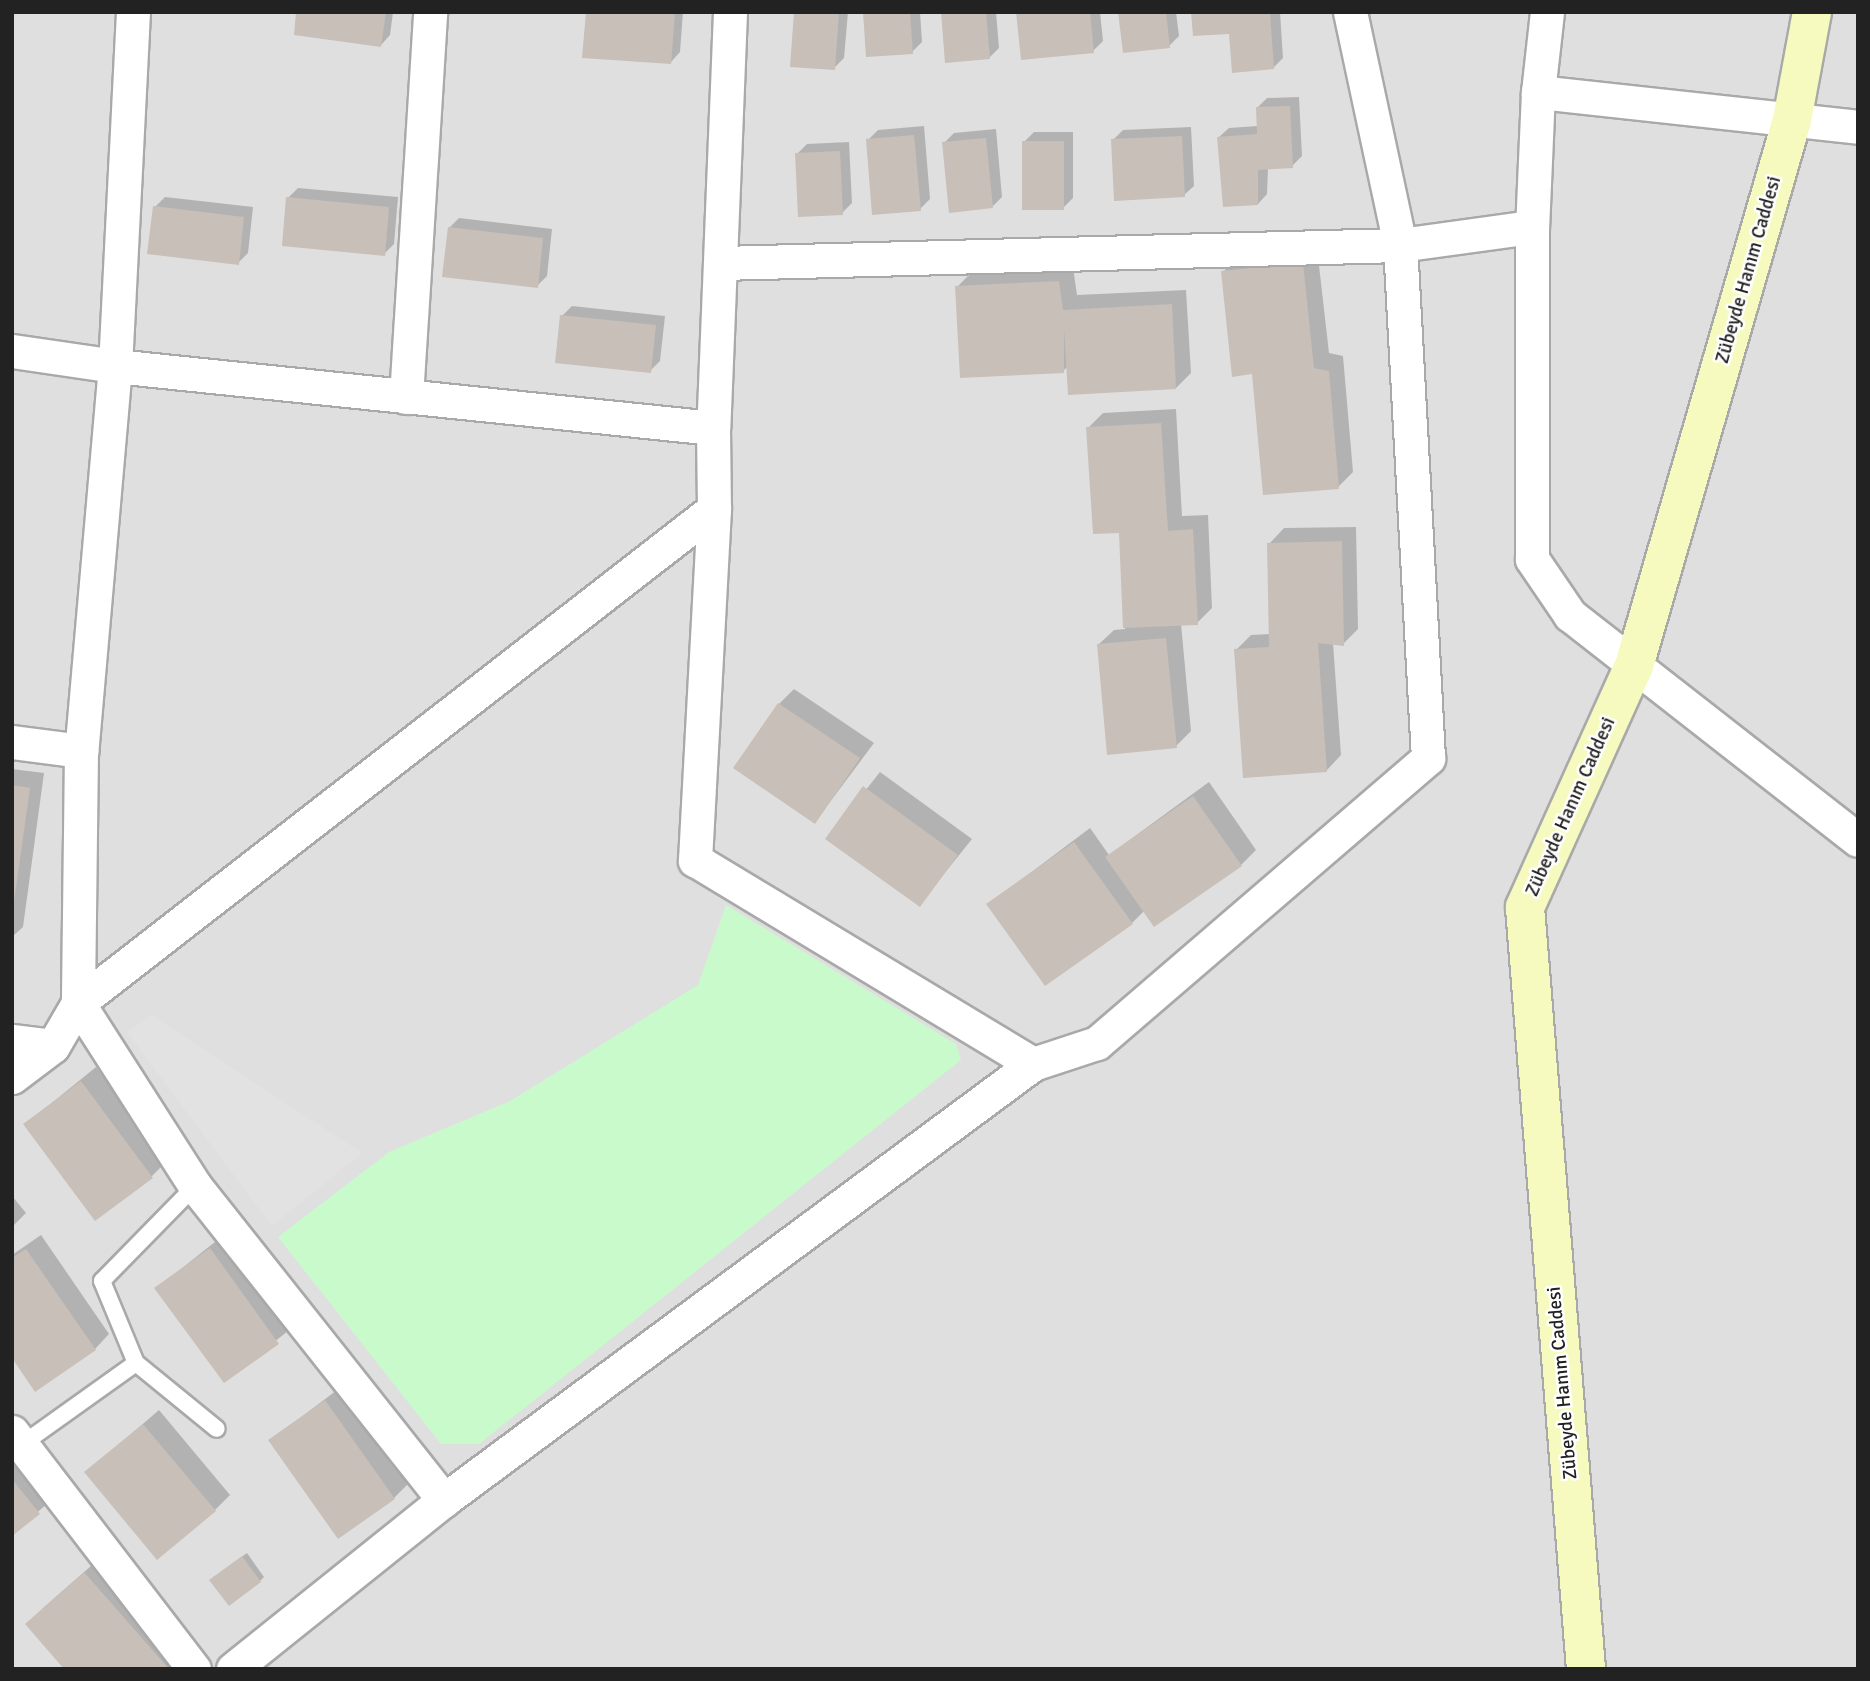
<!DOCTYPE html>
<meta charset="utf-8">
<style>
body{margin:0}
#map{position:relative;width:1870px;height:1681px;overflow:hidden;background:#f2efe9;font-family:Signika,sans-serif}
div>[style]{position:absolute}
.residential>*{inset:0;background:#e0dfdf}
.park>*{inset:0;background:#c8facc}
.parking>*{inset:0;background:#e2e2e2}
.shadow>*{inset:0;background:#0003}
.building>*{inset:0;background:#c7bfb8}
.roads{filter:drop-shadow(2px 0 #a9a9a9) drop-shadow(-2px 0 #a9a9a9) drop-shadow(0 2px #a9a9a9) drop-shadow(0 -2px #a9a9a9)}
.lane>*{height:16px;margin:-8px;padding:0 8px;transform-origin:8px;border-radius:8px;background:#fff}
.street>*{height:33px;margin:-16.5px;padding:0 16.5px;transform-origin:16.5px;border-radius:16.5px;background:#fff}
.secondary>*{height:38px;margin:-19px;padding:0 19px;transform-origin:19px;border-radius:19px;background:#f7fabf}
span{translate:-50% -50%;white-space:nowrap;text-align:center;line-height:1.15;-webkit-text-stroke:5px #fff;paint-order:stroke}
.street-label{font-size:19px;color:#222}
.frame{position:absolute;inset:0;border:14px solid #222;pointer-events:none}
</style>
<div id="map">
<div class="residential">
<div style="clip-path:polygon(12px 12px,1858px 12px,1858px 1669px,12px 1669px)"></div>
</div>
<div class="park">
<div style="clip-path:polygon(726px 905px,956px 1044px,961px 1060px,479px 1444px,441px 1444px,278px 1237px,389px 1152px,510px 1101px,698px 985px)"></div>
</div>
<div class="parking">
<div style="clip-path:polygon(151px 1015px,362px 1153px,272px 1226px,127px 1032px)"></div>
</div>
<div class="shadow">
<div style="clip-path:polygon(298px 12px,393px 12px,390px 35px,381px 45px)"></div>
<div style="clip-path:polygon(587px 12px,683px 12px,680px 52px,671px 62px)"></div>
<div style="clip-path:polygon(796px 12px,848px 12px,844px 58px,834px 68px)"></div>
<div style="clip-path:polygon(864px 12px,920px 12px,922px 42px,912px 52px)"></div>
<div style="clip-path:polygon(942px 12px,996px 12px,999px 48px,989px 58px)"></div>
<div style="clip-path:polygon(1018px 12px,1100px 12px,1103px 41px,1093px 51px)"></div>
<div style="clip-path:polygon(1120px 12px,1176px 12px,1179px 36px,1169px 46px)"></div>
<div style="clip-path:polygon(1193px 12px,1280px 12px,1283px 58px,1273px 68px,1230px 32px)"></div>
<div style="clip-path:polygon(1299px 97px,1302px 156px,1292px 166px,1268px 168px,1267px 194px,1258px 204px,1219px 137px,1229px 128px,1258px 126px,1257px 108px,1267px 98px)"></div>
<div style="clip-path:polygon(924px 126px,930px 199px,920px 209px,868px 140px,878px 130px)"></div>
<div style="clip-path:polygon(1191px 127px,1194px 186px,1184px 195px,1113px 140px,1123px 130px)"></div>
<div style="clip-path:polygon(996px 129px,1002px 197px,993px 206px,944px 143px,954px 133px)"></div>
<div style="clip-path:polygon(1034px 132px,1073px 132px,1073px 198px,1063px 208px,1024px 142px)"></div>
<div style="clip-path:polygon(849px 142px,852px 203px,842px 213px,797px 154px,807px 144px)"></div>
<div style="clip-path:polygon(298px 188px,398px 197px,394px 244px,384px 254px,288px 198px)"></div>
<div style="clip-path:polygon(165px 197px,253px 207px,248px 253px,238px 263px,155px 207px)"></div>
<div style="clip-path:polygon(459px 218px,552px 229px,547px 276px,537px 286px,449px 228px)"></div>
<div style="clip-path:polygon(1317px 248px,1329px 353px,1343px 356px,1353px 472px,1338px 487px,1223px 272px,1238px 257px)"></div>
<div style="clip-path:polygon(1073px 267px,1077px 295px,1186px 290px,1191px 373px,1176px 388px,1068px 366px,1063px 371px,957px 287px,972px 272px)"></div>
<div style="clip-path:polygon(572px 306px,665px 316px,660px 361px,650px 371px,562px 316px)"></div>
<div style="clip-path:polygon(1176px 409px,1182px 516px,1208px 515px,1212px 608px,1197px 623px,1181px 624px,1191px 731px,1176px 746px,1098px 645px,1114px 630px,1125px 629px,1120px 531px,1088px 428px,1103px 413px)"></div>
<div style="clip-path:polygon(1356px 527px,1358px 629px,1343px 644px,1333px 643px,1341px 755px,1326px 771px,1236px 650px,1251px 635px,1270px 634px,1269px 544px,1284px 528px)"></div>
<div style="clip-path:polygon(794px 689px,874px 743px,815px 822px,779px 704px)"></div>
<div style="clip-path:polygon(12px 769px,44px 773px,23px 927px,12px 937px)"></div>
<div style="clip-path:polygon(880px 772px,972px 839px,919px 905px,828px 838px)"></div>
<div style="clip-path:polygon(1209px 782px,1256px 850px,1241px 865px,1145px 910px,1132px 923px,989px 904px,1090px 828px,1109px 855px)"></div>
<div style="clip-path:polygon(96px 1067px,166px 1162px,151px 1177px,26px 1124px)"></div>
<div style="clip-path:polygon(12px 1196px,26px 1213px,12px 1227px)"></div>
<div style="clip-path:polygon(225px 1234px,293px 1327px,225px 1381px,157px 1288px)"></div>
<div style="clip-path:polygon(41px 1235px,109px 1334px,95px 1349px,12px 1355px,12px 1255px)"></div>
<div style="clip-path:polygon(341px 1387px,409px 1483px,394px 1498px,271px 1440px)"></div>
<div style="clip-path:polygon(159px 1410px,230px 1495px,215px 1510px,87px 1472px)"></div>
<div style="clip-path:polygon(12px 1446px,54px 1498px,12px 1534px)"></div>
<div style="clip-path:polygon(247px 1553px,264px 1577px,260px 1581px,216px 1576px)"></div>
<div style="clip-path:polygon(100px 1558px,183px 1653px,167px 1669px,42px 1609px)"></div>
</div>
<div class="building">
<div style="clip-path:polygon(296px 12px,386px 12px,381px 47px,294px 35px)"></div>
<div style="clip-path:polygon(586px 12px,675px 12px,671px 64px,582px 58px)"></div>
<div style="clip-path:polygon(794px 12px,839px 12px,835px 70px,790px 67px)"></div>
<div style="clip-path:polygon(863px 12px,910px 12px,913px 54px,866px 57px)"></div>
<div style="clip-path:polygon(941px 12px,986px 12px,990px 59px,945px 63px)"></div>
<div style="clip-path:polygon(1016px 12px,1090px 12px,1094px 53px,1021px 60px)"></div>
<div style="clip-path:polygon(1118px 12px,1166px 12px,1170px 48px,1123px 53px)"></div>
<div style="clip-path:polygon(1191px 12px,1270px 12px,1274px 69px,1232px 73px,1229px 34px,1193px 36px)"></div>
<div style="clip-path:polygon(1290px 106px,1293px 168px,1258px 170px,1258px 205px,1223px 207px,1217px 137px,1257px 134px,1256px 107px)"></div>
<div style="clip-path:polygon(914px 135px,921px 211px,872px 215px,866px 139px)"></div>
<div style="clip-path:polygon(1182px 136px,1185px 197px,1114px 201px,1111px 139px)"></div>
<div style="clip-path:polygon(986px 138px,993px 208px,949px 213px,942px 142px)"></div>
<div style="clip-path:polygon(1022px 141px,1064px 141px,1064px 210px,1022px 210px)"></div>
<div style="clip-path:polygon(840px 151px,843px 215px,798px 217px,795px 153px)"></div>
<div style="clip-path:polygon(286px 197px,389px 207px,385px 256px,282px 246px)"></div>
<div style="clip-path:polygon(153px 206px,244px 217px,239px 265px,147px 254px)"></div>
<div style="clip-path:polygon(448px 227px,543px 238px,538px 288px,442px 277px)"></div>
<div style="clip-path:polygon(1303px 263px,1314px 368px,1329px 371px,1339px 489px,1263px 495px,1252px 374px,1232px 377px,1221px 271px)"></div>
<div style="clip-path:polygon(1059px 281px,1063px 310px,1172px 304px,1176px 389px,1068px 395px,1064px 328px,1064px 373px,960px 378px,955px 286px)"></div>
<div style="clip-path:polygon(560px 315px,656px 325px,651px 373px,555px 363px)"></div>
<div style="clip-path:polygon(1161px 423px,1168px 531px,1193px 529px,1198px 625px,1123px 628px,1119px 533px,1093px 534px,1086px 427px)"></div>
<div style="clip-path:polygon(1342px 541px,1344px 646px,1318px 643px,1327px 772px,1243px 778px,1234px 649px,1269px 647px,1267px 543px)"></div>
<div style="clip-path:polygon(1166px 638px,1177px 748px,1107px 755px,1097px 644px)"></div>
<div style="clip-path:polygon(778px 703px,860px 758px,815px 824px,733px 768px)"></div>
<div style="clip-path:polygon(12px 785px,30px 788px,14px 902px,12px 902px)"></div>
<div style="clip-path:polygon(863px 786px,958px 855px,920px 907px,825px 839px)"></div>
<div style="clip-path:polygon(1193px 796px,1242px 866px,1154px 927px,1105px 857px)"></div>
<div style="clip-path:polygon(1074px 842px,1133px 924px,1045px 986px,986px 904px)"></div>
<div style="clip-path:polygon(81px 1081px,153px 1178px,95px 1221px,23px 1124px)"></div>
<div style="clip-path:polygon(210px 1248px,279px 1344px,224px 1383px,154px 1288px)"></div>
<div style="clip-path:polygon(26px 1249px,96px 1350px,35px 1392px,12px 1358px,12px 1258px)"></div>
<div style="clip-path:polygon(325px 1400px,395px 1499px,338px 1539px,268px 1440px)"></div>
<div style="clip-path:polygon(143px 1424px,216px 1511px,157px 1560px,84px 1472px)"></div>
<div style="clip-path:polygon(12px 1479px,40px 1514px,12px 1536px)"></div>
<div style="clip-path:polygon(242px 1556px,261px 1582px,229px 1606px,209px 1580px)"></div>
<div style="clip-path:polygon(84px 1572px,169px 1669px,64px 1669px,25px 1624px)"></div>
</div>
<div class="roads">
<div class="lane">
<div style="left:195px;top:1186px;width:133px;rotate:134.4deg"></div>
<div style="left:102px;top:1281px;width:89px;rotate:67.5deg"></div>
<div style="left:136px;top:1363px;width:104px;rotate:39.2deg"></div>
<div style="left:21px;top:1445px;width:141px;rotate:-35.5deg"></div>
</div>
<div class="street">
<div style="left:133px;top:12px;width:354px;rotate:92.9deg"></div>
<div style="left:115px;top:366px;width:386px;rotate:95deg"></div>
<div style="left:81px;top:751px;width:252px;rotate:90.7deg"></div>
<div style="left:78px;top:1003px;width:217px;rotate:57.4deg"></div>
<div style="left:195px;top:1186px;width:401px;rotate:51.6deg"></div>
<div style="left:730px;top:12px;width:416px;rotate:92.3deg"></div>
<div style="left:713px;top:428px;width:81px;rotate:89.3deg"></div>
<div style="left:714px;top:509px;width:352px;rotate:93.1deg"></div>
<div style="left:695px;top:860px;width:395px;rotate:31.1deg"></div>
<div style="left:1547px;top:12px;width:81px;rotate:96.4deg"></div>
<div style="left:1538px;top:92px;width:322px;rotate:6.2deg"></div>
<div style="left:1538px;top:92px;width:135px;rotate:92.5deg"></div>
<div style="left:1532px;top:227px;width:332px;rotate:90deg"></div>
<div style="left:1532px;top:559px;width:68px;rotate:55.8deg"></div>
<div style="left:1570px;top:615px;width:365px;rotate:38deg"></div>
<div style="left:721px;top:263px;width:679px;rotate:-1.52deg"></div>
<div style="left:1400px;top:245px;width:133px;rotate:-7.8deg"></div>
<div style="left:12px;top:351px;width:104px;rotate:8.3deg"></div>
<div style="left:115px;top:366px;width:601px;rotate:5.92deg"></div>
<div style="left:406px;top:397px;width:386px;rotate:-86.4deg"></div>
<div style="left:12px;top:742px;width:70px;rotate:7.4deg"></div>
<div style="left:12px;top:1041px;width:41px;rotate:7deg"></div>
<div style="left:12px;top:1077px;width:51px;rotate:-37.1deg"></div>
<div style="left:53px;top:1046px;width:50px;rotate:-59.8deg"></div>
<div style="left:78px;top:1003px;width:805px;rotate:-37.84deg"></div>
<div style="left:12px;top:1432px;width:299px;rotate:52.5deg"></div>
<div style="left:233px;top:1669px;width:270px;rotate:-38.7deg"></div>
<div style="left:444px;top:1500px;width:733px;rotate:-36.51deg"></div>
<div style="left:1033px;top:1064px;width:67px;rotate:-18.2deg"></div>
<div style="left:1097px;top:1043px;width:437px;rotate:-40.7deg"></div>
<div style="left:1428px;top:758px;width:514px;rotate:-93.12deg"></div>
<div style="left:1400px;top:245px;width:238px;rotate:-102.1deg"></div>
</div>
<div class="secondary">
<div style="left:1586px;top:1669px;width:764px;rotate:-94.58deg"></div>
<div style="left:1525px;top:907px;width:265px;rotate:-65.7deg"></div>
<div style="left:1634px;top:666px;width:568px;rotate:-73.86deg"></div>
<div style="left:1792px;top:120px;width:110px;rotate:-79.5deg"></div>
</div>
</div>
<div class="street-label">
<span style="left:1749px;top:270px;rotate:-74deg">Zübeyde Hanım Caddesi</span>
<span style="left:1571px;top:807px;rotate:-66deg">Zübeyde Hanım Caddesi</span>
<span style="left:1563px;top:1383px;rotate:-95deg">Zübeyde Hanım Caddesi</span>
</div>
<div class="frame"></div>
</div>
